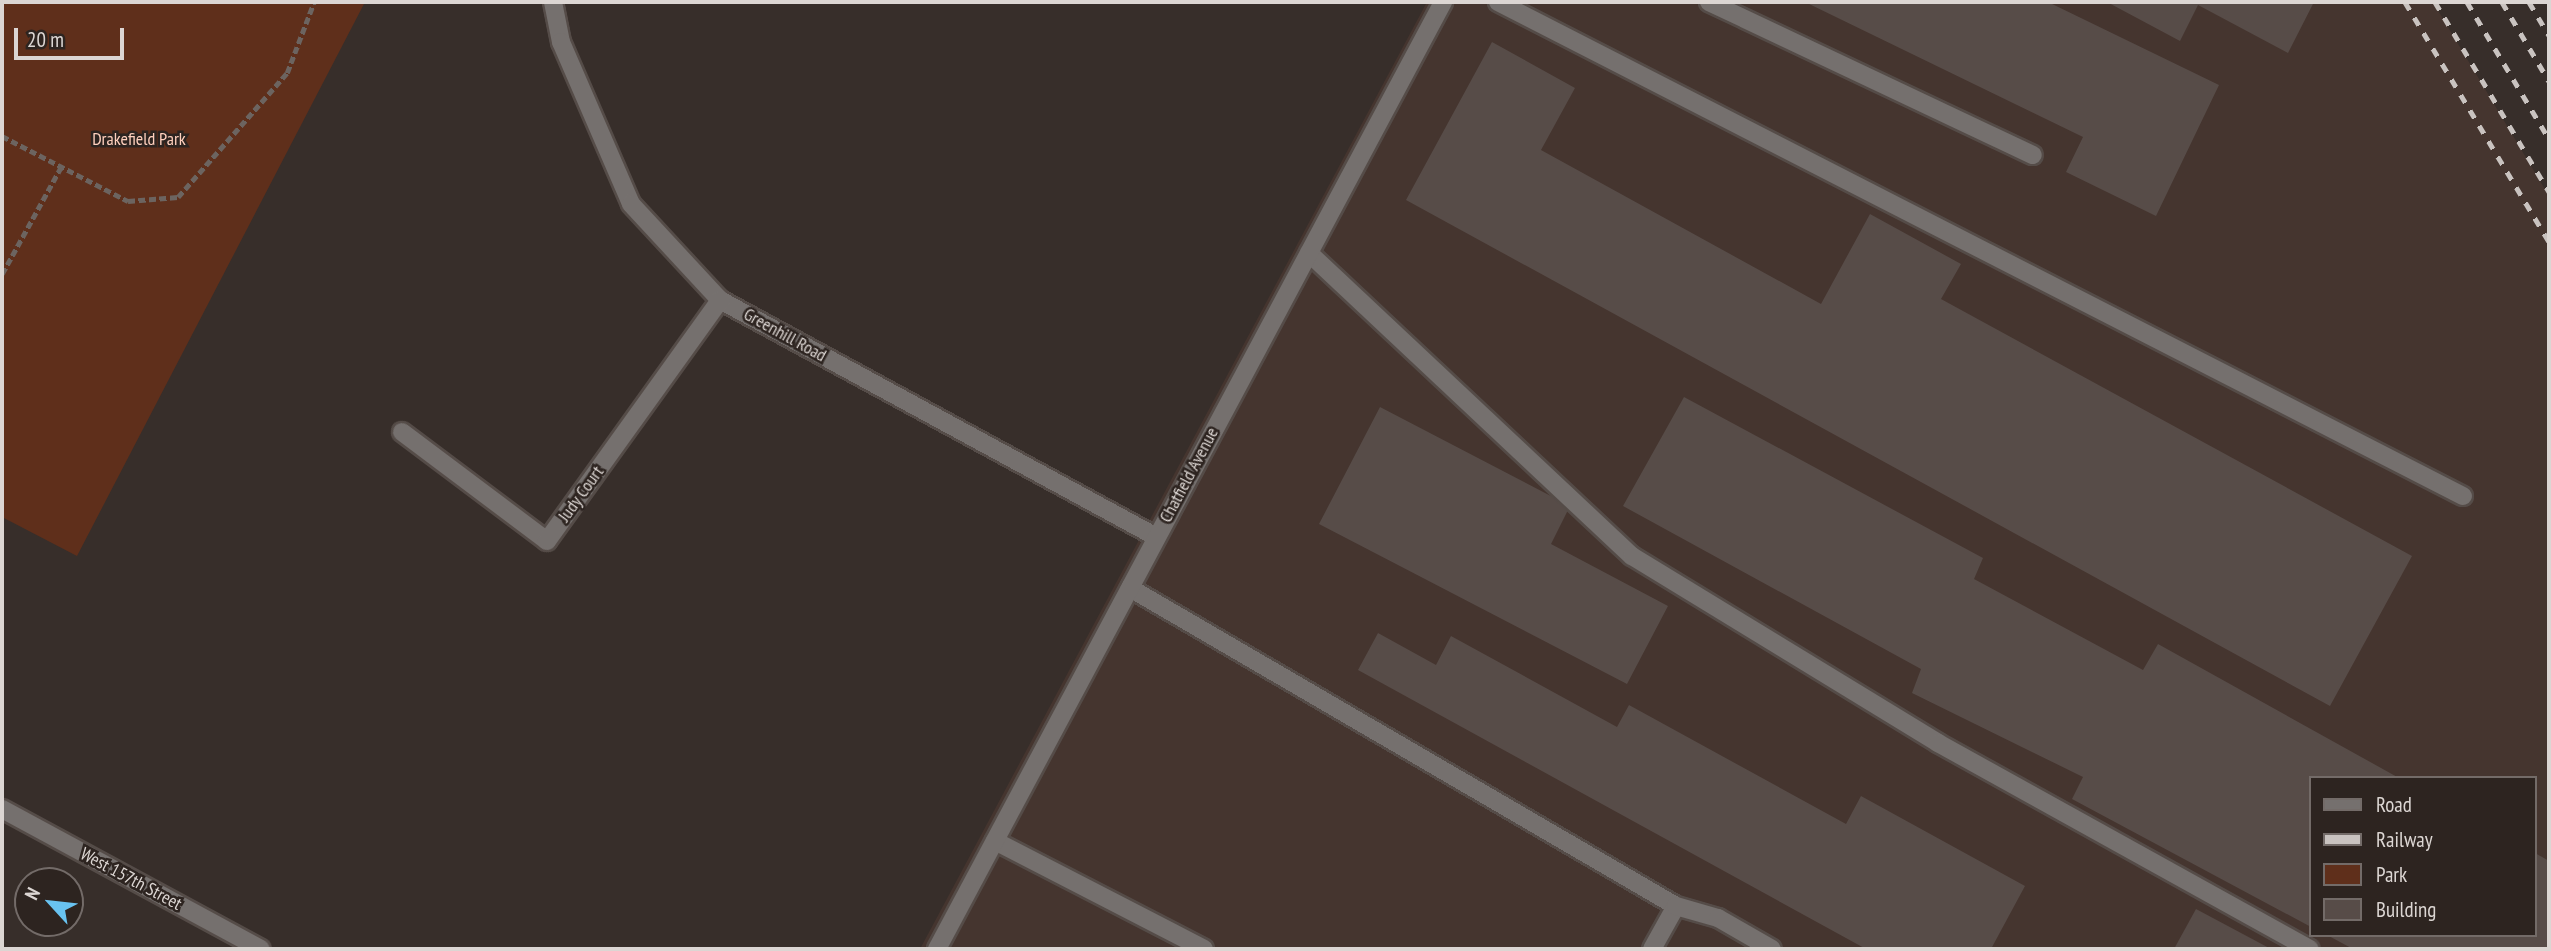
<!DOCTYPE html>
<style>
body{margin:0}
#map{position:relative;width:2551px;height:951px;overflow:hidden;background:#372e2a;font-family:"PT Sans Narrow",sans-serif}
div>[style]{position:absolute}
.built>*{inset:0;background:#45352f}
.green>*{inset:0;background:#5f2f1b}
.building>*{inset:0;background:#574c48}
.path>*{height:4.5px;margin-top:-2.25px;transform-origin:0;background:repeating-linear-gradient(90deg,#6c6460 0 7px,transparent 0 10.5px)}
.roads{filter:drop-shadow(2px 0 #554c48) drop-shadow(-2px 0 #554c48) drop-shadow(0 2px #554c48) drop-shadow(0 -2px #554c48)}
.minor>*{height:18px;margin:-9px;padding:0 9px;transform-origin:9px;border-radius:9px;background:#75706e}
.rail>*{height:5px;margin-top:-2.5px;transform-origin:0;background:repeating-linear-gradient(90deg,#c9c3c0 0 9px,transparent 0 18px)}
span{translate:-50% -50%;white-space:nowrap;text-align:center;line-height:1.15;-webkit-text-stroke:5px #2d2420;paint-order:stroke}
.park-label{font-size:18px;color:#ffd0bd}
.street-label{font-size:18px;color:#dcd6d3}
.frame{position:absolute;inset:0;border:4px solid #dcd6d3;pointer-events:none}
.legend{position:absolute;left:2309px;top:776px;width:228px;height:161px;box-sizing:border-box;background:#2d2420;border:2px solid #736b68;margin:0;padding:9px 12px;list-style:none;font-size:21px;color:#dcd6d3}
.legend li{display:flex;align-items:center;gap:14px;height:35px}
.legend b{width:35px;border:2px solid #736b68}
.north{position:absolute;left:14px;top:867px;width:70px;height:70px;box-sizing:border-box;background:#2d2420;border:2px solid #736b68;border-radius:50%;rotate:297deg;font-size:19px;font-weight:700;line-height:28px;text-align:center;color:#dcd6d3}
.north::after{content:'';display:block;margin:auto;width:24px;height:32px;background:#69c3f1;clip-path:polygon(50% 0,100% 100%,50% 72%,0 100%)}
.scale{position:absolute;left:14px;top:28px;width:110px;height:32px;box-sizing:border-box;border:4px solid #dcd6d3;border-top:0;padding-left:9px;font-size:21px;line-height:24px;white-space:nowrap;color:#dcd6d3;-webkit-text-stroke:5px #2d2420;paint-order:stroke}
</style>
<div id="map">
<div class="built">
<div style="clip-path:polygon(evenodd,1427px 2px,2433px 2px,2549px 196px,2549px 949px,920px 949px,1427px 2px,2311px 778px,2535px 778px,2535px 935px,2311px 935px,2311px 778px)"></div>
</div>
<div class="green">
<div style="clip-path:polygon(2px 2px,365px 2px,77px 556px,2px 517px)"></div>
</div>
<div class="building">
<div style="clip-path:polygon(1805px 2px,2048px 2px,2219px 85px,2156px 216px,2066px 172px,2083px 137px)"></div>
<div style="clip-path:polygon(2107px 2px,2314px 2px,2288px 53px,2198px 5px,2180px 41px)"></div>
<div style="clip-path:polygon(1492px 42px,1575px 88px,1541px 150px,1821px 304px,1870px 214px,1961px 264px,1941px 299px,2412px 556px,2330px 706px,1406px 200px)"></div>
<div style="clip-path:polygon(1684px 397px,1983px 558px,1974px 579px,2143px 670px,2158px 644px,2399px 778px,2311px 778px,2311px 927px,2072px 799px,2083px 777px,1912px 693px,1921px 669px,1623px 506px)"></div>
<div style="clip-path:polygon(1380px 407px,1570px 506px,1551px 544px,1668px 606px,1627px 684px,1319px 524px)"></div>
<div style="clip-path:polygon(1378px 633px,1436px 665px,1451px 636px,1617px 727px,1629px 705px,1846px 824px,1861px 796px,2025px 886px,1991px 949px,1866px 949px,1358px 670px)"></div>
<div style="clip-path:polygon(2535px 853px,2549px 861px,2549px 949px,2353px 949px,2327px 935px,2535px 935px)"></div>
<div style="clip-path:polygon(2196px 909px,2271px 949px,2174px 949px)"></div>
</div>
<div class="path">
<div style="left:2px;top:136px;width:142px;rotate:27.3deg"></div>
<div style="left:128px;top:201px;width:50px;rotate:-4.6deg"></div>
<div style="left:178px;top:197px;width:165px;rotate:-48.7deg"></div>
<div style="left:287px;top:73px;width:76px;rotate:-69.2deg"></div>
<div style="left:2px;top:274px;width:122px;rotate:-61.1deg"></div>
</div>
<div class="roads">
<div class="minor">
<div style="left:553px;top:2px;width:41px;rotate:78.7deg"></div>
<div style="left:561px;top:42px;width:176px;rotate:66.6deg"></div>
<div style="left:631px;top:204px;width:131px;rotate:47.2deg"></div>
<div style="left:720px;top:300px;width:496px;rotate:28.5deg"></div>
<div style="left:1498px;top:2px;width:1084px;rotate:27.11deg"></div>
<div style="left:1709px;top:2px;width:358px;rotate:25.3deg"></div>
<div style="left:1309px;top:253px;width:443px;rotate:43.2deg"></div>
<div style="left:1632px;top:556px;width:359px;rotate:31.4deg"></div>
<div style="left:1938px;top:743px;width:425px;rotate:29deg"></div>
<div style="left:402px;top:432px;width:181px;rotate:36.9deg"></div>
<div style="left:547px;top:541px;width:297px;rotate:-54.3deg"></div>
<div style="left:1130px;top:588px;width:632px;rotate:30.22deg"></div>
<div style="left:1676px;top:906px;width:49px;rotate:119.2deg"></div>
<div style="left:2px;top:809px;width:294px;rotate:28.4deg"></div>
<div style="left:995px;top:841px;width:235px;rotate:27.3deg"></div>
<div style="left:1676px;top:906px;width:44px;rotate:15.9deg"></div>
<div style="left:1718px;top:918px;width:62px;rotate:29.9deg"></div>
<div style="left:937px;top:949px;width:1074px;rotate:-61.88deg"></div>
</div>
</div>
<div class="rail">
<div style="left:2405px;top:2px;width:280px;rotate:59deg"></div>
<div style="left:2435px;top:2px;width:222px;rotate:59deg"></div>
<div style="left:2467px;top:2px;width:160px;rotate:59.1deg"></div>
<div style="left:2502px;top:2px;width:92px;rotate:59.3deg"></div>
<div style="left:2529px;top:2px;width:39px;rotate:59deg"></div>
</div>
<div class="park-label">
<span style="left:139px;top:139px">Drakefield Park</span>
</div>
<div class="street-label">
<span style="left:785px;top:335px;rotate:29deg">Greenhill Road</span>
<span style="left:1189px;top:475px;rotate:-62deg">Chatfield Avenue</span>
<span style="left:581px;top:494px;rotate:-54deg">Judy Court</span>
<span style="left:131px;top:879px;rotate:28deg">West 157th Street</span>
</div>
<div class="frame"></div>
<ul class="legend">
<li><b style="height:9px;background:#75706e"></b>Road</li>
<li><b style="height:9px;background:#c9c3c0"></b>Railway</li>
<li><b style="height:19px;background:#5f2f1b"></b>Park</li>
<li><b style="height:19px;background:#574c48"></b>Building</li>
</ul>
<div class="north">N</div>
<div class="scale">20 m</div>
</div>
